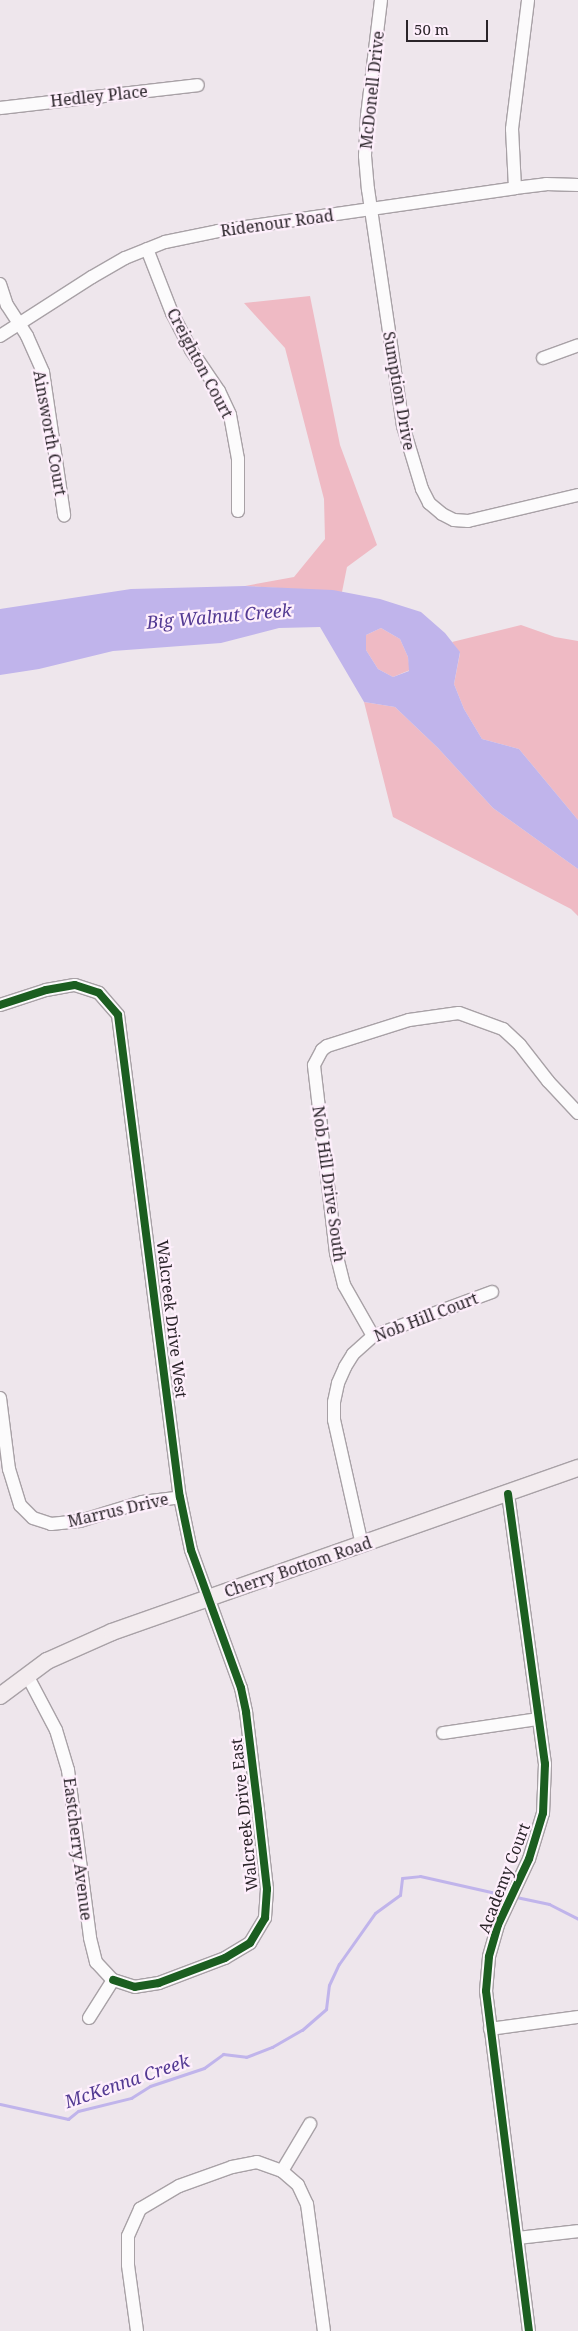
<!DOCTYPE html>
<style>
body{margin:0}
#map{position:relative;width:578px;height:2331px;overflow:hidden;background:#eee6ec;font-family:"Noto Serif",serif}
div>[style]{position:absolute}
.forest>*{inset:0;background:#efbac4}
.water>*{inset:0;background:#c0b4eb}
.stream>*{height:3px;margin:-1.5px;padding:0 1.5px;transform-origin:1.5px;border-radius:1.5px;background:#c0b4eb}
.roads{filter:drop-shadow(1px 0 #a8a1a6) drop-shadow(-1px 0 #a8a1a6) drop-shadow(0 1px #a8a1a6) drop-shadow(0 -1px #a8a1a6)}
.minor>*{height:12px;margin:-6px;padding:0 6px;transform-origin:6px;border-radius:6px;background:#fcfbfc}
.major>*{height:16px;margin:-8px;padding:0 8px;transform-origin:8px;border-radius:8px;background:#f3ecef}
.cycleway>*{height:8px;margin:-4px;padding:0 4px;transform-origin:4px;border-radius:4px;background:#1b5e20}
span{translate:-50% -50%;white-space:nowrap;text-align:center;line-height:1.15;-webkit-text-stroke:4.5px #feeffc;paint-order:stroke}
.street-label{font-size:16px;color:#2a2429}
.water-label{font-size:18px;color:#533a93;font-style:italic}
.scale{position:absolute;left:406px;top:20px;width:82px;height:22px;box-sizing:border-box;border:2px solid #2a2429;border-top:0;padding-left:6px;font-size:15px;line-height:18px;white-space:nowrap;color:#2a2429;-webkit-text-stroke:4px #feeffc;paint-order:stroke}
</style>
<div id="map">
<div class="forest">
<div style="clip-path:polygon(310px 296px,340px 445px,377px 545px,347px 567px,342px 592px,245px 586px,294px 577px,325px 539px,324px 499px,285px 348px,244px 303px)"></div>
<div style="clip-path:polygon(521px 625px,555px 637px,578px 641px,578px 820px,519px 749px,482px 739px,464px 709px,454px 684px,460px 653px,452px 642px)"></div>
<div style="clip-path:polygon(381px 628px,400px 639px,408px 657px,410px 670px,393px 677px,378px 669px,366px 650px,366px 635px)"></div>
<div style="clip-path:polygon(364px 702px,395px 707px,438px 748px,493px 808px,578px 869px,578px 916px,571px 909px,393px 817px)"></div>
</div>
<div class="water">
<div style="clip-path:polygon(evenodd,245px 586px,333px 590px,380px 599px,421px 612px,445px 633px,460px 652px,454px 684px,464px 709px,482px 739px,519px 749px,578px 820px,578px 869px,493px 808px,438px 748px,395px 707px,364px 702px,320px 627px,279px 628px,221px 643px,113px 651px,39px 669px,0 675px,0 609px,131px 589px,245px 586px,381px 628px,400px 639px,408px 657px,409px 671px,393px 677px,378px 669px,366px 650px,366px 635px,381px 628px)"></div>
</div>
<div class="stream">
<div style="left:516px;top:1897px;width:34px;rotate:12deg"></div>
<div style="left:549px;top:1904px;width:33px;rotate:27deg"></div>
<div style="left:0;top:2104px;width:70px;rotate:12.4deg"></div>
<div style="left:68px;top:2119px;width:13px;rotate:-39deg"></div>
<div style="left:78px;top:2111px;width:55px;rotate:-13.8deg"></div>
<div style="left:131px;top:2098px;width:22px;rotate:-32deg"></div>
<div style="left:150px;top:2086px;width:57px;rotate:-18.4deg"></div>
<div style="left:204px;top:2068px;width:24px;rotate:-36deg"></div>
<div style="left:223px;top:2054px;width:23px;rotate:7deg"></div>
<div style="left:246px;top:2057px;width:28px;rotate:-21deg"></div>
<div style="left:272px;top:2047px;width:34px;rotate:-30deg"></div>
<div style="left:302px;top:2030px;width:32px;rotate:-41deg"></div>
<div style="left:326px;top:2009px;width:24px;rotate:-83deg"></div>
<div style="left:329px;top:1985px;width:23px;rotate:-65deg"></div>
<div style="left:339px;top:1964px;width:62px;rotate:-54.8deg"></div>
<div style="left:375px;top:1913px;width:31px;rotate:-36deg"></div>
<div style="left:400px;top:1895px;width:17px;rotate:-83deg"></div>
<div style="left:402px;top:1878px;width:18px;rotate:-6deg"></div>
<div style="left:420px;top:1876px;width:91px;rotate:12.7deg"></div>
</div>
<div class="roads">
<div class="minor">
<div style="left:381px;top:0;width:117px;rotate:96.9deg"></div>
<div style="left:367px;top:116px;width:40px;rotate:92.9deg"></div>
<div style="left:365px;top:156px;width:33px;rotate:85deg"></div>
<div style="left:368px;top:189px;width:240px;rotate:81.6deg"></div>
<div style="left:403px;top:426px;width:66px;rotate:73.2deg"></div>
<div style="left:422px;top:489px;width:16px;rotate:63deg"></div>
<div style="left:429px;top:503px;width:17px;rotate:40deg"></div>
<div style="left:442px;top:514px;width:13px;rotate:27deg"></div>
<div style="left:454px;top:520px;width:14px;rotate:4deg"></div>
<div style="left:468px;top:521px;width:113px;rotate:-13.3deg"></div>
<div style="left:0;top:108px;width:199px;rotate:-6.6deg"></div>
<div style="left:515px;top:188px;width:59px;rotate:-92.9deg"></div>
<div style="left:512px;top:129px;width:130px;rotate:-82.9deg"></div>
<div style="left:147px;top:249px;width:69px;rotate:68.7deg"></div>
<div style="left:172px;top:313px;width:42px;rotate:62.8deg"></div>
<div style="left:191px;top:350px;width:50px;rotate:55.7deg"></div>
<div style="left:219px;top:391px;width:26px;rotate:65deg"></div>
<div style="left:230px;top:415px;width:45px;rotate:79.7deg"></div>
<div style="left:238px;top:459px;width:52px;rotate:90deg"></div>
<div style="left:0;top:284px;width:22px;rotate:72deg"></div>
<div style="left:7px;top:305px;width:37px;rotate:57deg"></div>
<div style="left:27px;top:336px;width:39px;rotate:66deg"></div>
<div style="left:43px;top:372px;width:145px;rotate:81.6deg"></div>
<div style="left:0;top:336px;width:109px;rotate:-32.7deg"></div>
<div style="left:92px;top:277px;width:38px;rotate:-30deg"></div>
<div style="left:125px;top:258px;width:43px;rotate:-21.8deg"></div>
<div style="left:165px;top:242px;width:54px;rotate:-11.7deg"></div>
<div style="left:218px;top:231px;width:300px;rotate:-8.2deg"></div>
<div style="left:515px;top:188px;width:31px;rotate:-7deg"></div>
<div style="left:546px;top:184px;width:32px;rotate:2deg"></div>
<div style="left:543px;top:358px;width:37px;rotate:-20deg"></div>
<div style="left:0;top:1005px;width:48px;rotate:-18.1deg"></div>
<div style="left:46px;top:990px;width:29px;rotate:-10deg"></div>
<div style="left:75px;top:985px;width:25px;rotate:18deg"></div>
<div style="left:99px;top:993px;width:29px;rotate:49deg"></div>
<div style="left:118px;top:1015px;width:486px;rotate:82.7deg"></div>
<div style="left:180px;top:1497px;width:54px;rotate:78.3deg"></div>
<div style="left:191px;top:1550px;width:147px;rotate:70.1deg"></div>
<div style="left:241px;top:1688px;width:25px;rotate:78deg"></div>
<div style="left:246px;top:1712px;width:99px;rotate:83deg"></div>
<div style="left:258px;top:1810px;width:80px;rotate:83.5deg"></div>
<div style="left:267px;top:1889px;width:29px;rotate:94deg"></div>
<div style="left:265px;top:1918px;width:29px;rotate:121deg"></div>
<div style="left:250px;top:1943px;width:29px;rotate:149deg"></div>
<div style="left:225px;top:1958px;width:71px;rotate:159.3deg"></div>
<div style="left:159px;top:1983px;width:24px;rotate:171deg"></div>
<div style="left:135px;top:1987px;width:23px;rotate:-162deg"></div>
<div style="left:373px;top:1336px;width:59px;rotate:-119.6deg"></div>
<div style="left:344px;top:1285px;width:33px;rotate:-104deg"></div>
<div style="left:336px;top:1253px;width:189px;rotate:-96.7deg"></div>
<div style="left:314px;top:1065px;width:17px;rotate:-62deg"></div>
<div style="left:322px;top:1050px;width:6px;rotate:-39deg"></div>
<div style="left:327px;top:1046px;width:86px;rotate:-17.6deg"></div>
<div style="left:409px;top:1020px;width:50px;rotate:-8deg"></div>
<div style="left:459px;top:1013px;width:47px;rotate:20deg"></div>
<div style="left:503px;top:1029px;width:23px;rotate:43deg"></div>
<div style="left:520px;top:1045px;width:46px;rotate:52.1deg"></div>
<div style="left:548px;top:1081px;width:44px;rotate:46.8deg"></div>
<div style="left:0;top:1398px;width:72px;rotate:82.8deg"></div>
<div style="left:9px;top:1469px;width:38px;rotate:73deg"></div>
<div style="left:20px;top:1505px;width:18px;rotate:45deg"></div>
<div style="left:33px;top:1518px;width:19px;rotate:18deg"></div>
<div style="left:51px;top:1524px;width:29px;rotate:-6deg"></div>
<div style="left:80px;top:1521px;width:65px;rotate:-17deg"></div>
<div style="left:142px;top:1502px;width:38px;rotate:-7deg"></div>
<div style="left:508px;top:1494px;width:273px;rotate:82.2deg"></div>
<div style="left:545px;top:1764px;width:49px;rotate:92.3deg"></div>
<div style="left:543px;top:1813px;width:48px;rotate:106.9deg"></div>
<div style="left:529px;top:1859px;width:73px;rotate:115.2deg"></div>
<div style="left:498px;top:1925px;width:33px;rotate:106deg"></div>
<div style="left:489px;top:1957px;width:34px;rotate:95deg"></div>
<div style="left:486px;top:1991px;width:343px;rotate:82.8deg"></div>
<div style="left:362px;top:1545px;width:128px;rotate:-102.6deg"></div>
<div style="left:334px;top:1420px;width:18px;rotate:-90deg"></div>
<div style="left:334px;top:1402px;width:19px;rotate:-78deg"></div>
<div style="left:338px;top:1383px;width:17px;rotate:-66deg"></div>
<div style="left:345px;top:1367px;width:15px;rotate:-58deg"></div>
<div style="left:353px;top:1354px;width:27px;rotate:-42deg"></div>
<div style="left:373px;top:1336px;width:127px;rotate:-20.3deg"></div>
<div style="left:27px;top:1675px;width:62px;rotate:62.2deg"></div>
<div style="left:56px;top:1730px;width:42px;rotate:73.3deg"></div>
<div style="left:68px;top:1770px;width:169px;rotate:82.5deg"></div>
<div style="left:90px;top:1938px;width:25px;rotate:76deg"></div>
<div style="left:96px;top:1962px;width:25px;rotate:47deg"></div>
<div style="left:443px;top:1733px;width:96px;rotate:-8.4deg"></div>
<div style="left:89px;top:2018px;width:45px;rotate:-57.7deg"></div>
<div style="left:490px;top:2029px;width:89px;rotate:-7.8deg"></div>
<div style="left:282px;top:2171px;width:55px;rotate:-59.2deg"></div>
<div style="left:517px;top:2238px;width:61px;rotate:-6.5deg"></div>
<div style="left:137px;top:2331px;width:67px;rotate:-97.8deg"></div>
<div style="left:128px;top:2265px;width:29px;rotate:-90deg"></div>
<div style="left:128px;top:2236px;width:30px;rotate:-66deg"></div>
<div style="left:140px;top:2209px;width:45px;rotate:-30.5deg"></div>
<div style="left:179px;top:2186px;width:56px;rotate:-19.7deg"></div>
<div style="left:232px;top:2167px;width:25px;rotate:-11deg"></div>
<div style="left:257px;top:2162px;width:27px;rotate:20deg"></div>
<div style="left:282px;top:2171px;width:21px;rotate:41deg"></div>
<div style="left:298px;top:2185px;width:21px;rotate:65deg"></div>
<div style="left:307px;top:2204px;width:128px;rotate:82.4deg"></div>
</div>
<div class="major">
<div style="left:0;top:1696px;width:59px;rotate:-36.7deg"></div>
<div style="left:47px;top:1661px;width:71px;rotate:-24deg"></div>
<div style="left:112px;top:1632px;width:494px;rotate:-19.4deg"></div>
</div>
</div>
<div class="cycleway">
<div style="left:0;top:1005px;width:48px;rotate:-18.1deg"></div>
<div style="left:46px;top:990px;width:29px;rotate:-10deg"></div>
<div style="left:75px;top:985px;width:25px;rotate:18deg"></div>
<div style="left:99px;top:993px;width:29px;rotate:49deg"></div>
<div style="left:118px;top:1015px;width:486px;rotate:82.7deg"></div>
<div style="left:180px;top:1497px;width:54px;rotate:78.3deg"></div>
<div style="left:191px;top:1550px;width:147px;rotate:70.1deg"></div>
<div style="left:241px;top:1688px;width:25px;rotate:78deg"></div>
<div style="left:246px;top:1712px;width:99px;rotate:83deg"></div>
<div style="left:258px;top:1810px;width:80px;rotate:83.5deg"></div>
<div style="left:267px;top:1889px;width:29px;rotate:94deg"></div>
<div style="left:265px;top:1918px;width:29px;rotate:121deg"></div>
<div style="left:250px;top:1943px;width:29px;rotate:149deg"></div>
<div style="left:225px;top:1958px;width:71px;rotate:159.3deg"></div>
<div style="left:159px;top:1983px;width:24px;rotate:171deg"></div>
<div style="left:135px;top:1987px;width:23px;rotate:-162deg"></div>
<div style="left:508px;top:1494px;width:273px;rotate:82.2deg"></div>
<div style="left:545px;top:1764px;width:49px;rotate:92.3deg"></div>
<div style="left:543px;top:1813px;width:48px;rotate:106.9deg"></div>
<div style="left:529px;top:1859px;width:73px;rotate:115.2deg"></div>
<div style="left:498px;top:1925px;width:33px;rotate:106deg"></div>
<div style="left:489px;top:1957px;width:34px;rotate:95deg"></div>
<div style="left:486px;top:1991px;width:343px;rotate:82.8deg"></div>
</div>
<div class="street-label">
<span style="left:372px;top:90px;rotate:-84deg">McDonell Drive</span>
<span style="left:99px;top:96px;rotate:-6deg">Hedley Place</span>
<span style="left:277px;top:223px;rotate:-8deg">Ridenour Road</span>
<span style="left:200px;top:363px;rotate:62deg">Creighton Court</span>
<span style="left:399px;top:391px;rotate:80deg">Sumption Drive</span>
<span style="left:50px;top:433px;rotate:80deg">Ainsworth Court</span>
<span style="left:329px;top:1184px;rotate:82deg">Nob Hill Drive South</span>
<span style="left:426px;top:1317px;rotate:-21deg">Nob Hill Court</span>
<span style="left:172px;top:1319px;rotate:83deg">Walcreek Drive West</span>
<span style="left:118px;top:1510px;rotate:-13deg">Marrus Drive</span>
<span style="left:298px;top:1567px;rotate:-19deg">Cherry Bottom Road</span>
<span style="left:244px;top:1815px;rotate:-96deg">Walcreek Drive East</span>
<span style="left:78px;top:1849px;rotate:83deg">Eastcherry Avenue</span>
<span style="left:504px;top:1878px;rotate:-69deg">Academy Court</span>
</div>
<div class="water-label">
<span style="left:219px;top:616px;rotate:-5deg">Big Walnut Creek</span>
<span style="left:127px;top:2081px;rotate:-19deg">McKenna Creek</span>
</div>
<div class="scale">50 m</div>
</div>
